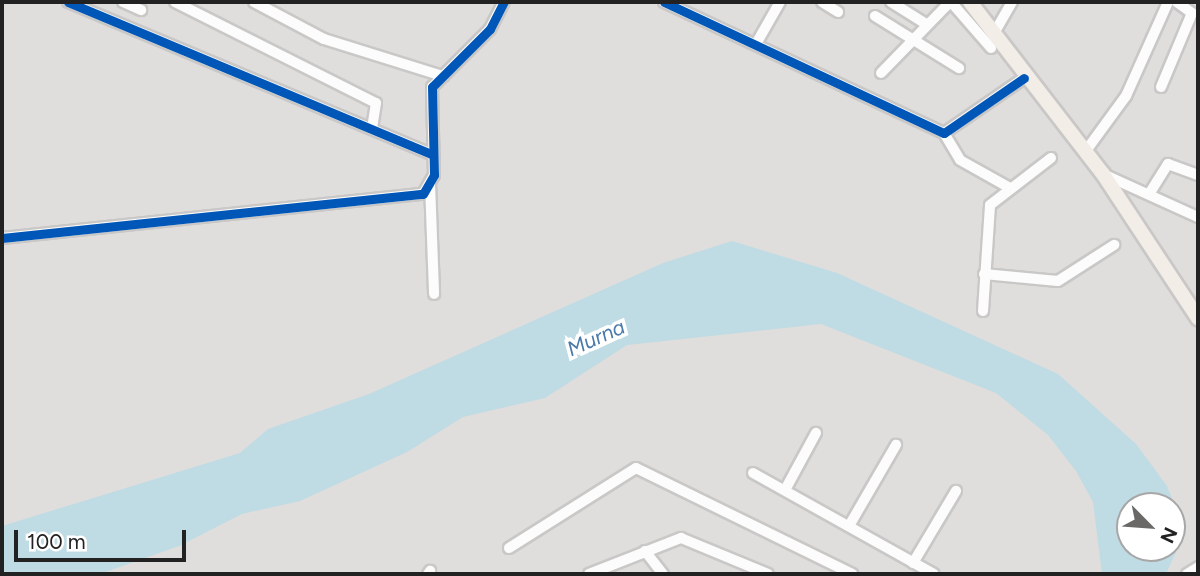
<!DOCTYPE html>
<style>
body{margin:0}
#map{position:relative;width:1200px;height:576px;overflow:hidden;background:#f0eeeb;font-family:Figtree,sans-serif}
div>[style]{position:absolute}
.residential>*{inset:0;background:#dfdedc}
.water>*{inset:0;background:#bfdbe3}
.roads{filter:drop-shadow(2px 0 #c9c8c7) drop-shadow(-2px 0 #c9c8c7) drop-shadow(0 2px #c9c8c7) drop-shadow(0 -2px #c9c8c7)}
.minor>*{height:10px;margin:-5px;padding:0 5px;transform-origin:5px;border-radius:5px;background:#fdfcfc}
.major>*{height:14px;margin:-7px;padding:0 7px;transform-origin:7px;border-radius:7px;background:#f3ede7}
.cycleway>*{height:9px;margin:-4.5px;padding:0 4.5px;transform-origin:4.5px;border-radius:4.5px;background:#0057b8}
span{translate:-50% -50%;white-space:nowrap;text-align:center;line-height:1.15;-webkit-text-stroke:7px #fff;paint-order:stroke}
.water-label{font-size:21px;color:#4a7aab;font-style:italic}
.frame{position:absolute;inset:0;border:4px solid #222;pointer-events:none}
.north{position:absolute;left:1116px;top:492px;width:70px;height:70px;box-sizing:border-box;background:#fff;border:2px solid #a7a7a7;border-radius:50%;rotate:115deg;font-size:19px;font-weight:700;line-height:28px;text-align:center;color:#222}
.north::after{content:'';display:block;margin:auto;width:24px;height:32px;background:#6a6968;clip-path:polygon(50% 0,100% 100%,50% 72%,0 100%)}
.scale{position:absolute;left:14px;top:530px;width:172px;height:32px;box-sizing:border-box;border:4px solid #222;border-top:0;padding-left:9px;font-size:21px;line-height:24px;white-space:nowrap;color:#222;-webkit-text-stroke:5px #fff;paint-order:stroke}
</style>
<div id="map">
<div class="residential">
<div style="clip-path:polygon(evenodd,2px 2px,1198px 2px,1198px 574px,2px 574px,2px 2px,1130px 506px,1172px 506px,1172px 548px,1130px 548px,1130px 506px)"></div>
</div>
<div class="water">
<div style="clip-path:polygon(evenodd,732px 241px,837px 273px,1058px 374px,1136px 444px,1167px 486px,1185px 532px,1166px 574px,1102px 574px,1093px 502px,1076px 471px,1048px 435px,996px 393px,821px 324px,627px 345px,545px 398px,463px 417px,407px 452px,300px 501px,242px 514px,179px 546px,100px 574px,2px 574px,2px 526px,240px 453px,268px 429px,369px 394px,663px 263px,732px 241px,1130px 506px,1172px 506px,1172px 548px,1130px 548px,1130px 506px)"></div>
</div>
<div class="roads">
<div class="minor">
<div style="left:68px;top:2px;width:394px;rotate:22.7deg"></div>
<div style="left:123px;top:2px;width:20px;rotate:24deg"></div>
<div style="left:175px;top:2px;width:225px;rotate:26.7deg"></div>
<div style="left:376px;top:103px;width:26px;rotate:99deg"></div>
<div style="left:254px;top:2px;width:79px;rotate:27.9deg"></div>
<div style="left:324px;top:39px;width:125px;rotate:17.3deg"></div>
<div style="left:664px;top:2px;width:309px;rotate:25.1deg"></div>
<div style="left:944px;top:133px;width:97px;rotate:-34.5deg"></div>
<div style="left:822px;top:2px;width:19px;rotate:32deg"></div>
<div style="left:891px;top:2px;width:41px;rotate:32.2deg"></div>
<div style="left:951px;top:2px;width:61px;rotate:49deg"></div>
<div style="left:875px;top:16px;width:99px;rotate:31.8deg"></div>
<div style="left:993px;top:35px;width:38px;rotate:-60deg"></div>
<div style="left:756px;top:44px;width:48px;rotate:-60.3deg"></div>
<div style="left:881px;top:73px;width:99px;rotate:-45.8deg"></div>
<div style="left:1161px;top:87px;width:80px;rotate:-67.3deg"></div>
<div style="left:1192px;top:13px;width:19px;rotate:-144deg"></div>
<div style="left:944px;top:133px;width:31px;rotate:59deg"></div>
<div style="left:960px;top:160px;width:57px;rotate:29.2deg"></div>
<div style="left:1085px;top:152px;width:69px;rotate:-53.8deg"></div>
<div style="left:1126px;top:96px;width:103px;rotate:-65.9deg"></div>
<div style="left:1103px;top:174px;width:104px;rotate:24.4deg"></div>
<div style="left:430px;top:183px;width:111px;rotate:87.9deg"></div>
<div style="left:1151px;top:191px;width:32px;rotate:-58deg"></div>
<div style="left:1168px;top:164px;width:32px;rotate:20deg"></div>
<div style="left:2px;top:238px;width:423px;rotate:-6deg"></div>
<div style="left:423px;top:194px;width:22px;rotate:-60deg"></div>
<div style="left:434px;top:175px;width:88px;rotate:-91.3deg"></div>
<div style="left:432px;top:87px;width:82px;rotate:-45deg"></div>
<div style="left:490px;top:29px;width:30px;rotate:-63deg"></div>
<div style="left:984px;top:274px;width:74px;rotate:5.4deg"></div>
<div style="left:1058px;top:281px;width:67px;rotate:-32.7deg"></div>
<div style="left:983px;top:311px;width:106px;rotate:-86.2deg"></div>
<div style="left:990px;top:205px;width:77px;rotate:-37.6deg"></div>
<div style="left:753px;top:473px;width:207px;rotate:29.2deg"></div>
<div style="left:785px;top:490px;width:65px;rotate:-61.5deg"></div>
<div style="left:849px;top:526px;width:94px;rotate:-59.9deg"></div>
<div style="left:509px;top:548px;width:150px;rotate:-32.2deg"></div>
<div style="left:636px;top:468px;width:241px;rotate:26.1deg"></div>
<div style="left:645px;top:551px;width:29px;rotate:52deg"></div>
<div style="left:913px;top:563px;width:84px;rotate:-59.2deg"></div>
<div style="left:428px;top:574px;width:4px;rotate:-56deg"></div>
<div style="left:589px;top:574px;width:99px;rotate:-21.4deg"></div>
<div style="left:681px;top:538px;width:94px;rotate:22.5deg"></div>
<div style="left:1187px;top:574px;width:13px;rotate:-32deg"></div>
</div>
<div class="major">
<div style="left:970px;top:2px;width:217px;rotate:52.3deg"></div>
<div style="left:1103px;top:174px;width:173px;rotate:56.6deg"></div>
</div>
</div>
<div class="cycleway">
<div style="left:68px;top:2px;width:394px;rotate:22.7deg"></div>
<div style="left:664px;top:2px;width:309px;rotate:25.1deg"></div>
<div style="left:944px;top:133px;width:97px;rotate:-34.5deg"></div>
<div style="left:2px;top:238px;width:423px;rotate:-6deg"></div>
<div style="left:423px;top:194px;width:22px;rotate:-60deg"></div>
<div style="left:434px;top:175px;width:88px;rotate:-91.3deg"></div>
<div style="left:432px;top:87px;width:82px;rotate:-45deg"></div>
<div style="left:490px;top:29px;width:30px;rotate:-63deg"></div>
</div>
<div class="water-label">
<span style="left:596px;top:338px;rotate:-24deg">Murna</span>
</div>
<div class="frame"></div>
<div class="north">N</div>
<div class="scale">100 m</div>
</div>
